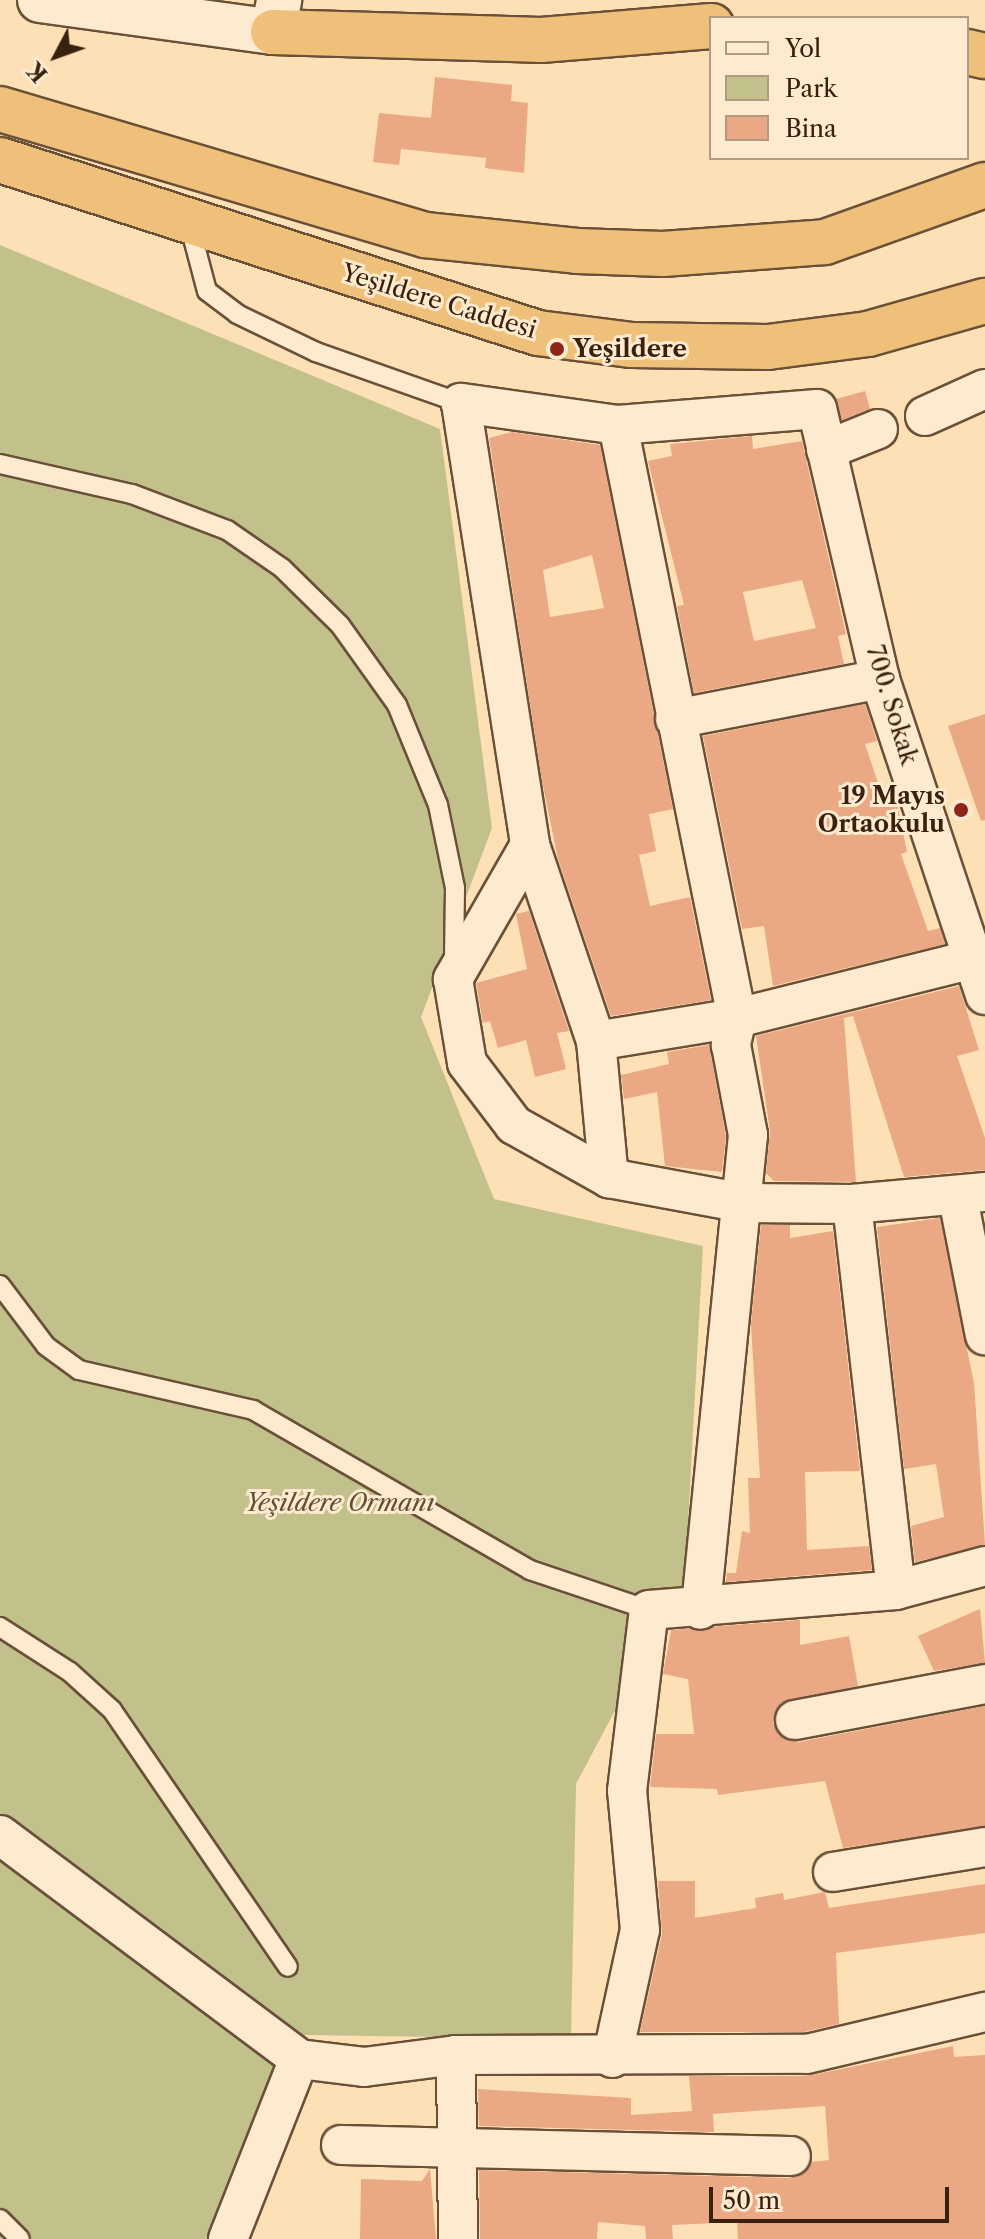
<!DOCTYPE html>
<meta charset="utf-8">
<style>
body{margin:0}
#map{position:relative;width:985px;height:2239px;overflow:hidden;background:#fde0b5;font-family:"Libre Caslon Text",serif}
div>[style]{position:absolute}
.green>*{inset:0;background:#c3c18b}
.building>*{inset:0;background:#eba885}
.roads{filter:drop-shadow(2px 0 #6b5038) drop-shadow(-2px 0 #6b5038) drop-shadow(0 2px #6b5038) drop-shadow(0 -2px #6b5038)}
.service>*{height:18px;margin:-9px;padding:0 9px;transform-origin:9px;border-radius:9px;background:#feebcf}
.minor>*{height:38px;margin:-19px;padding:0 19px;transform-origin:19px;border-radius:19px;background:#feebcf}
.tertiary>*{height:44px;margin:-22px;padding:0 22px;transform-origin:22px;border-radius:22px;background:#feebcf}
.trunk>*{height:44px;margin:-22px;padding:0 22px;transform-origin:22px;border-radius:22px;background:#eec07a}
.dots>*{width:22px;height:22px;translate:-50% -50%;box-sizing:border-box;border:4px solid #feebcf;border-radius:50%}
span{translate:-50% -50%;white-space:nowrap;text-align:center;line-height:1.15;-webkit-text-stroke:6px #feebcf;paint-order:stroke}
.street-label{font-size:24px;color:#3a200e}
.poi-label{font-size:24px;color:#3a200e;font-weight:700}
.left{translate:0 -50%;text-align:left}
.right{translate:-100% -50%;text-align:right}
.park-label{font-size:24px;color:#635034;font-style:italic}
.legend{position:absolute;left:709px;top:16px;width:260px;height:144px;box-sizing:border-box;background:#feebcf;border:2px solid #b09a82;margin:0;padding:10px 14px;list-style:none;font-size:24px;color:#3a200e}
.legend li{display:flex;align-items:center;gap:16px;height:40px}
.legend b{width:40px;border:2px solid #b09a82}
.north{position:absolute;left:16px;top:16px;width:80px;height:80px;-webkit-text-stroke:6px #feebcf;paint-order:stroke;rotate:229deg;font-size:22px;font-weight:700;line-height:32px;text-align:center;color:#3a200e}
.north::after{content:'';display:block;margin:auto;width:28px;height:36px;background:#3a200e;clip-path:polygon(50% 0,100% 100%,50% 72%,0 100%)}
.scale{position:absolute;left:709px;top:2187px;width:240px;height:36px;box-sizing:border-box;border:4px solid #3a200e;border-top:0;padding-left:10px;font-size:24px;line-height:28px;white-space:nowrap;color:#3a200e;-webkit-text-stroke:6px #feebcf;paint-order:stroke}
</style>
<div id="map">
<div class="green">
<div style="clip-path:polygon(0 245px,440px 429px,492px 828px,421px 1017px,494px 1199px,703px 1246px,685px 1579px,576px 1784px,571px 2039px,302px 2035px,216px 2239px,0 2239px)"></div>
</div>
<div class="building">
<div style="clip-path:polygon(435px 77px,512px 85px,511px 101px,528px 103px,524px 173px,485px 168px,486px 158px,401px 149px,399px 165px,373px 162px,379px 113px,431px 118px)"></div>
<div style="clip-path:polygon(865px 391px,870px 409px,842px 420px,836px 399px)"></div>
<div style="clip-path:polygon(evenodd,512px 432px,600px 445px,673px 809px,649px 814px,656px 851px,639px 855px,650px 906px,690px 897px,711px 1000px,611px 1016px,558px 859px,542px 781px,489px 438px,512px 432px,592px 555px,604px 608px,550px 617px,543px 570px,592px 555px)"></div>
<div style="clip-path:polygon(evenodd,752px 436px,753px 449px,802px 441px,846px 634px,838px 636px,844px 664px,694px 693px,677px 606px,684px 605px,648px 461px,672px 456px,670px 444px,752px 436px,802px 580px,816px 628px,754px 641px,743px 592px,802px 580px)"></div>
<div style="clip-path:polygon(865px 704px,877px 741px,865px 744px,881px 792px,894px 790px,907px 852px,901px 854px,928px 931px,940px 928px,945px 944px,773px 986px,764px 926px,742px 929px,703px 736px)"></div>
<div style="clip-path:polygon(985px 714px,985px 820px,981px 821px,948px 726px)"></div>
<div style="clip-path:polygon(529px 911px,569px 1031px,557px 1033px,566px 1069px,535px 1077px,526px 1040px,498px 1048px,490px 1021px,483px 1023px,476px 983px,527px 969px,516px 914px)"></div>
<div style="clip-path:polygon(959px 986px,979px 1050px,957px 1056px,985px 1138px,985px 1170px,904px 1177px,853px 1016px,844px 1018px,856px 1182px,774px 1181px,766px 1173px,770px 1131px,756px 1036px)"></div>
<div style="clip-path:polygon(709px 1045px,726px 1136px,722px 1172px,665px 1166px,657px 1092px,624px 1099px,621px 1075px,669px 1064px,667px 1052px)"></div>
<div style="clip-path:polygon(940px 1218px,974px 1383px,985px 1545px,915px 1562px,911px 1526px,944px 1517px,936px 1464px,904px 1469px,877px 1227px)"></div>
<div style="clip-path:polygon(761px 1225px,790px 1225px,790px 1238px,833px 1231px,860px 1471px,805px 1472px,807px 1550px,869px 1546px,872px 1570px,726px 1582px,727px 1573px,736px 1573px,742px 1531px,750px 1533px,748px 1478px,760px 1478px,751px 1324px)"></div>
<div style="clip-path:polygon(980px 1609px,985px 1663px,934px 1671px,918px 1636px)"></div>
<div style="clip-path:polygon(800px 1620px,800px 1645px,849px 1636px,858px 1686px,781px 1703px,773px 1723px,779px 1735px,799px 1742px,985px 1706px,985px 1826px,843px 1848px,825px 1781px,718px 1795px,717px 1789px,650px 1787px,656px 1734px,694px 1734px,688px 1679px,663px 1674px,671px 1630px)"></div>
<div style="clip-path:polygon(658px 1881px,695px 1881px,695px 1918px,756px 1908px,755px 1898px,783px 1893px,784px 1900px,825px 1892px,829px 1908px,985px 1884px,985px 1933px,836px 1953px,839px 2024px,804px 2032px,640px 2032px,662px 1934px)"></div>
<div style="clip-path:polygon(953px 2046px,954px 2057px,985px 2055px,985px 2239px,738px 2239px,737px 2222px,672px 2225px,673px 2239px,646px 2239px,645px 2226px,598px 2222px,597px 2239px,480px 2239px,479px 2170px,790px 2178px,812px 2162px,829px 2160px,825px 2106px,713px 2114px,714px 2132px,479px 2126px,478px 2089px,631px 2098px,631px 2115px,692px 2111px,689px 2076px,807px 2076px)"></div>
<div style="clip-path:polygon(430px 2169px,436px 2239px,360px 2239px,361px 2179px,422px 2181px)"></div>
</div>
<div class="roads">
<div class="service">
<div style="left:189px;top:223px;width:70px;rotate:75.2deg"></div>
<div style="left:207px;top:291px;width:38px;rotate:37deg"></div>
<div style="left:237px;top:314px;width:88px;rotate:25.7deg"></div>
<div style="left:316px;top:352px;width:154px;rotate:19.4deg"></div>
<div style="left:0;top:464px;width:135px;rotate:12.8deg"></div>
<div style="left:132px;top:494px;width:102px;rotate:20.8deg"></div>
<div style="left:227px;top:530px;width:67px;rotate:34.6deg"></div>
<div style="left:282px;top:568px;width:81px;rotate:44.5deg"></div>
<div style="left:340px;top:625px;width:98px;rotate:54.5deg"></div>
<div style="left:397px;top:705px;width:108px;rotate:67.7deg"></div>
<div style="left:438px;top:805px;width:85px;rotate:78.4deg"></div>
<div style="left:455px;top:888px;width:73px;rotate:90.8deg"></div>
<div style="left:0;top:1285px;width:76px;rotate:53deg"></div>
<div style="left:46px;top:1346px;width:41px;rotate:36deg"></div>
<div style="left:79px;top:1370px;width:179px;rotate:12.9deg"></div>
<div style="left:253px;top:1410px;width:320px;rotate:30deg"></div>
<div style="left:530px;top:1570px;width:126px;rotate:18.6deg"></div>
<div style="left:0;top:1627px;width:83px;rotate:32.7deg"></div>
<div style="left:70px;top:1672px;width:57px;rotate:42.1deg"></div>
<div style="left:112px;top:1710px;width:311px;rotate:55.6deg"></div>
<div style="left:0;top:2219px;width:28px;rotate:45deg"></div>
</div>
<div class="minor">
<div style="left:925px;top:416px;width:66px;rotate:-24.2deg"></div>
<div style="left:618px;top:425px;width:605px;rotate:78.65deg"></div>
<div style="left:737px;top:1018px;width:28px;rotate:103deg"></div>
<div style="left:731px;top:1045px;width:92px;rotate:79.3deg"></div>
<div style="left:748px;top:1135px;width:477px;rotate:95.7deg"></div>
<div style="left:826px;top:450px;width:56px;rotate:-22deg"></div>
<div style="left:675px;top:719px;width:209px;rotate:-11deg"></div>
<div style="left:530px;top:845px;width:207px;rotate:71.4deg"></div>
<div style="left:596px;top:1041px;width:138px;rotate:84.6deg"></div>
<div style="left:985px;top:995px;width:333px;rotate:-108.4deg"></div>
<div style="left:880px;top:679px;width:277px;rotate:-103.1deg"></div>
<div style="left:817px;top:409px;width:200px;rotate:175.4deg"></div>
<div style="left:618px;top:425px;width:159px;rotate:-172deg"></div>
<div style="left:461px;top:403px;width:447px;rotate:81.1deg"></div>
<div style="left:530px;top:845px;width:155px;rotate:119.9deg"></div>
<div style="left:453px;top:979px;width:85px;rotate:80.5deg"></div>
<div style="left:467px;top:1063px;width:78px;rotate:52.8deg"></div>
<div style="left:514px;top:1125px;width:109px;rotate:29.2deg"></div>
<div style="left:609px;top:1178px;width:137px;rotate:10.5deg"></div>
<div style="left:744px;top:1203px;width:108px;rotate:0.5deg"></div>
<div style="left:852px;top:1204px;width:134px;rotate:-5.2deg"></div>
<div style="left:596px;top:1041px;width:143px;rotate:-9.3deg"></div>
<div style="left:737px;top:1018px;width:244px;rotate:-14deg"></div>
<div style="left:958px;top:1198px;width:140px;rotate:78.9deg"></div>
<div style="left:852px;top:1204px;width:388px;rotate:83.5deg"></div>
<div style="left:795px;top:1720px;width:193px;rotate:-10.7deg"></div>
<div style="left:0;top:1835px;width:374px;rotate:36.8deg"></div>
<div style="left:833px;top:1872px;width:154px;rotate:-9.3deg"></div>
<div style="left:456px;top:2055px;width:184px;rotate:89.4deg"></div>
<div style="left:612px;top:2058px;width:131px;rotate:-77.7deg"></div>
<div style="left:640px;top:1930px;width:140px;rotate:-95.3deg"></div>
<div style="left:627px;top:1791px;width:182px;rotate:-83.1deg"></div>
<div style="left:649px;top:1610px;width:248px;rotate:-4.6deg"></div>
<div style="left:896px;top:1590px;width:92px;rotate:-15.1deg"></div>
<div style="left:341px;top:2145px;width:450px;rotate:1.4deg"></div>
<div style="left:228px;top:2239px;width:193px;rotate:-68.5deg"></div>
<div style="left:299px;top:2059px;width:65px;rotate:7deg"></div>
<div style="left:364px;top:2067px;width:93px;rotate:-7.4deg"></div>
<div style="left:456px;top:2055px;width:351px;rotate:-0.2deg"></div>
<div style="left:807px;top:2054px;width:183px;rotate:-13.3deg"></div>
</div>
<div class="tertiary">
<div style="left:40px;top:0;width:235px;rotate:7.8deg"></div>
<div style="left:273px;top:32px;width:33px;rotate:-79deg"></div>
</div>
<div class="trunk">
<div style="left:273px;top:32px;width:268px;rotate:1.7deg"></div>
<div style="left:541px;top:40px;width:171px;rotate:-4.7deg"></div>
<div style="left:967px;top:52px;width:18px;rotate:13deg"></div>
<div style="left:0;top:109px;width:443px;rotate:16.5deg"></div>
<div style="left:425px;top:235px;width:153px;rotate:6deg"></div>
<div style="left:577px;top:251px;width:86px;rotate:2deg"></div>
<div style="left:663px;top:254px;width:162px;rotate:-4.2deg"></div>
<div style="left:825px;top:242px;width:170px;rotate:-19.6deg"></div>
<div style="left:0;top:160px;width:565px;rotate:17.83deg"></div>
<div style="left:538px;top:333px;width:95px;rotate:7.3deg"></div>
<div style="left:632px;top:345px;width:136px;rotate:0.8deg"></div>
<div style="left:768px;top:347px;width:101px;rotate:-7.4deg"></div>
<div style="left:868px;top:334px;width:122px;rotate:-15.8deg"></div>
</div>
</div>
<div class="dots">
<div style="left:557px;top:349px;background:#8f2418"></div>
<div style="left:961px;top:810px;background:#8f2418"></div>
</div>
<div class="street-label">
<span style="left:439px;top:301px;rotate:17deg">Yeşildere Caddesi</span>
<span style="left:892px;top:705px;rotate:73deg">700. Sokak</span>
</div>
<div class="poi-label">
<span class="left" style="left:573px;top:349px">Yeşildere</span>
<span class="right" style="left:945px;top:810px">19 Mayıs<br>Ortaokulu</span>
</div>
<div class="park-label">
<span style="left:340px;top:1503px">Yeşildere Ormanı</span>
</div>
<ul class="legend">
<li><b style="height:10px;background:#feebcf"></b>Yol</li>
<li><b style="height:22px;background:#c3c18b"></b>Park</li>
<li><b style="height:22px;background:#eba885"></b>Bina</li>
</ul>
<div class="north">K</div>
<div class="scale">50 m</div>
</div>
